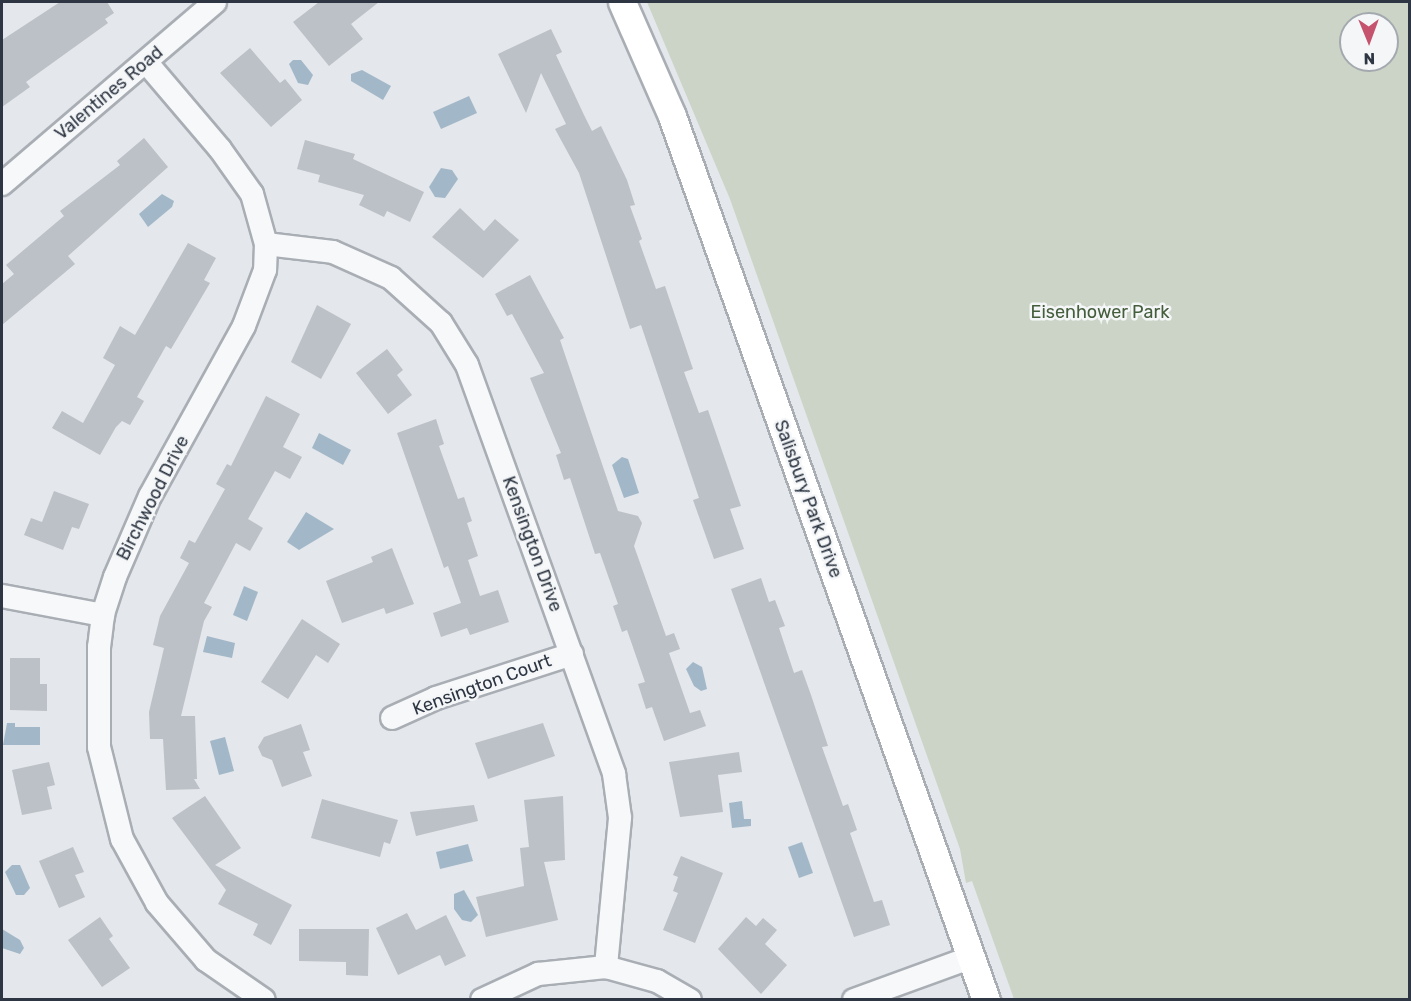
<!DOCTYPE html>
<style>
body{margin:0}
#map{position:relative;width:1411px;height:1001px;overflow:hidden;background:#e4e7eb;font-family:Rubik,sans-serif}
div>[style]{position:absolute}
.green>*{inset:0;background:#cbd4c6}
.water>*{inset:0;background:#a2b8c8}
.building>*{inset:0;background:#bcc1c7}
.roads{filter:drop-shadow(2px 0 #a9aeb5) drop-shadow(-2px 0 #a9aeb5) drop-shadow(0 2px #a9aeb5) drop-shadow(0 -2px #a9aeb5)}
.minor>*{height:22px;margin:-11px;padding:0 11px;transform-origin:11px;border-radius:11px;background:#f7f8f9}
.major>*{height:27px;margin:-13.5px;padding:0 13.5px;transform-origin:13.5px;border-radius:13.5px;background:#fff}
span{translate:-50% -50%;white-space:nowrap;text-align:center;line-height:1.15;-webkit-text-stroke:5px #f4f6f8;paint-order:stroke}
.street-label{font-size:18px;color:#2d3642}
.park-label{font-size:18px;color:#445d3b}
.frame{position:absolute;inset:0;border:3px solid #2d3642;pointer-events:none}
.north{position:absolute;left:1339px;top:12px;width:60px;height:60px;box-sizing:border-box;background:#f4f6f8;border:2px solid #a4a9af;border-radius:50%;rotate:179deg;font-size:16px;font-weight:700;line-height:24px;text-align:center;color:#2d3642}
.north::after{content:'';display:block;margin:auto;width:21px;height:27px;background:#c6536e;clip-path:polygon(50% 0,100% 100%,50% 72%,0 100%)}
</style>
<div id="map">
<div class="green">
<div style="clip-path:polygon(evenodd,647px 2px,1409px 2px,1409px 999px,1014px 999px,972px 881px,966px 883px,960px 849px,730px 199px,647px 2px,1351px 24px,1387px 24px,1387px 60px,1351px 60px,1351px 24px)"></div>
</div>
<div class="water">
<div style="clip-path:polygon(293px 60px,301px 60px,313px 75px,308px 85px,298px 83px,289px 64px)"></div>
<div style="clip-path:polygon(362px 70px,391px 86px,383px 100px,351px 81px,351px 74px)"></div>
<div style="clip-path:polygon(469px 96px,477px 113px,441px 129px,433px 112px)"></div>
<div style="clip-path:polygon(441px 168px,452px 170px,458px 179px,445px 198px,435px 197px,429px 187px)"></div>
<div style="clip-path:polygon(162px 194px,174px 201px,172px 207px,148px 227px,139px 214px)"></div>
<div style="clip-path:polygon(319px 433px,351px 450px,343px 465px,312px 448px)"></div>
<div style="clip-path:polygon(622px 457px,628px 459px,639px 493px,624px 498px,612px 465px)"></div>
<div style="clip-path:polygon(306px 512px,334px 529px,299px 550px,287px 542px)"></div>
<div style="clip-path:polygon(244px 586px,258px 592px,247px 621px,233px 615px)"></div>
<div style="clip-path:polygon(207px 636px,235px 643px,232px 658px,203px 652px)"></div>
<div style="clip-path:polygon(693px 662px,702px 667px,707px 689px,701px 691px,694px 686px,686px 669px)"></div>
<div style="clip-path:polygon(7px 723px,15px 723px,15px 727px,40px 727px,40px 745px,3px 745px)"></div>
<div style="clip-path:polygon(225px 737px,234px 771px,219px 775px,210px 741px)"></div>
<div style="clip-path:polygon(742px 801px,744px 819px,751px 819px,751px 826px,732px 828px,729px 803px)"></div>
<div style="clip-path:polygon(802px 842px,813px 873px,799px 878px,788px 847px)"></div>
<div style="clip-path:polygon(468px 844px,473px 861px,440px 869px,436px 852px)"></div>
<div style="clip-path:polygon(12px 865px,20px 865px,30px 888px,24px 895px,16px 895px,5px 872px)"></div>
<div style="clip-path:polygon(464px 890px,478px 915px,471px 922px,462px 920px,454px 909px,454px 894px)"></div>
<div style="clip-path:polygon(2px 929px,20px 940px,24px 948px,20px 954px,2px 948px)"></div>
</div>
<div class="building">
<div style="clip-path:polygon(60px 2px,107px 2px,114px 13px,105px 19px,108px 23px,26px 82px,30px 87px,2px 107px,2px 40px)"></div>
<div style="clip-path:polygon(319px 2px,379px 2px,351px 24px,363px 39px,329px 66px,293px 22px)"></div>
<div style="clip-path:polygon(551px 29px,562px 52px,556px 55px,584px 115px,592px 131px,601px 126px,627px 180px,635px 205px,630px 206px,642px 239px,639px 241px,656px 289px,665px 286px,693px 369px,684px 372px,699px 413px,708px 410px,741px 506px,730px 509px,744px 549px,714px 559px,693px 500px,699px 498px,641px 325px,630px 329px,579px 173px,555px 129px,566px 124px,541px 73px,526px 113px,498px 54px)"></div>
<div style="clip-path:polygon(250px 48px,280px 83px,285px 79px,302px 100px,271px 127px,220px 73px)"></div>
<div style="clip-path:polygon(144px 138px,168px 167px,68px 256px,75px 264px,2px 325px,2px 284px,14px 274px,6px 265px,64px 216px,60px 211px,120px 165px,117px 161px)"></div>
<div style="clip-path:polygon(305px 140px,355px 154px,353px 159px,424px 192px,410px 222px,387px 211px,384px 217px,359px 205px,364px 195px,318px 182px,320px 175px,297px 169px)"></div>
<div style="clip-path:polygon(460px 208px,484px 231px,495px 219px,519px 240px,483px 278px,432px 237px)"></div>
<div style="clip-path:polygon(188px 243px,216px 258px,204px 280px,210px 283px,171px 349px,166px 346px,137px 397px,144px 401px,130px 425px,122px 421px,116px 427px,100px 455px,52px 428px,62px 411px,83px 423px,115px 365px,103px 358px,120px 326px,135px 335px)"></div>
<div style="clip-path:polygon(530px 275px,564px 338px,560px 340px,618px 511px,638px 516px,642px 523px,634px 546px,666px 636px,674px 633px,680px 649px,669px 653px,690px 713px,700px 710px,706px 726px,664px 741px,652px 707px,646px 709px,638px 684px,645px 682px,627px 630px,622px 632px,613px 606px,618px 604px,600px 553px,595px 554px,570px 478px,564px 480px,556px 455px,561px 453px,530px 378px,544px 373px,512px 314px,507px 316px,495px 294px)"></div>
<div style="clip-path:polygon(317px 305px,351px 324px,321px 379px,291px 362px)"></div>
<div style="clip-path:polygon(387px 349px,403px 370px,397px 375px,412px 395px,388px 414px,356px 373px)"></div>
<div style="clip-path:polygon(266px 396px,300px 414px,283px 447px,302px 457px,290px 479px,275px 471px,248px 519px,263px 528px,250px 551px,236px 543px,204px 603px,212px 607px,204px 621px,181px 716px,195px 716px,197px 779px,194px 779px,200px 789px,166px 790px,163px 739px,150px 739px,149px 712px,164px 648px,153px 645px,160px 616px,189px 563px,180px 558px,189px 540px,195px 543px,225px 489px,216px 484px,227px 464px,231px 466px)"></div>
<div style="clip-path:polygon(436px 419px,444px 444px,439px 446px,458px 499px,464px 497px,472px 521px,467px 523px,478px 556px,468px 560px,480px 596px,498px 590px,509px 622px,470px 635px,467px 628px,441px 637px,433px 613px,461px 603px,448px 566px,444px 568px,397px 433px)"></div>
<div style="clip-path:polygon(54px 491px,89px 504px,79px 529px,72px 527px,63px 550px,24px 535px,31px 518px,42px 522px)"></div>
<div style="clip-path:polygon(392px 548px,414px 604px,386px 614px,384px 608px,342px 623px,326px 581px,373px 562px,371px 557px)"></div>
<div style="clip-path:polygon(761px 578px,769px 602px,775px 600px,785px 626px,779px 628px,794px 673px,802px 670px,811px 695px,828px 746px,822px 747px,843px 806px,848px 804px,857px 830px,850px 833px,874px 902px,882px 900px,890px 925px,854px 937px,731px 589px)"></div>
<div style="clip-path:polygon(302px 619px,340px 644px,328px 663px,316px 655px,288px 699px,261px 682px)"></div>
<div style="clip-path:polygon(10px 658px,40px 658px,40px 684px,47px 684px,47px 711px,10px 710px)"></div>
<div style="clip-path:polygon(543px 723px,555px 756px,488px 779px,475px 743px)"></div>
<div style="clip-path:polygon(301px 724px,310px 750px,303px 752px,312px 776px,282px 787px,272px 760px,262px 756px,258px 747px,264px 737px)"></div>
<div style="clip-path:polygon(739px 752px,742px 772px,718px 775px,723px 812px,680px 817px,669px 762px)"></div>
<div style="clip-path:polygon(49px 762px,55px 785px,47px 787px,52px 809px,22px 815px,12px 770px)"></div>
<div style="clip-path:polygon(205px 796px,241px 848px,215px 865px,292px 905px,271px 945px,253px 935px,258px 924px,218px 904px,226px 890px,172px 818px)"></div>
<div style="clip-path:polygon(563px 796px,565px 860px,544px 862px,558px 920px,486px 937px,476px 897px,524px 886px,520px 848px,529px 847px,524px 800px)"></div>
<div style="clip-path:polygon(322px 799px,398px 820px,390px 844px,384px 842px,380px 857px,311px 838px)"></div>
<div style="clip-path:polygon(474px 805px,478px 821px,416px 836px,410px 812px)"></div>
<div style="clip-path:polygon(73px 847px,84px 872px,75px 875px,85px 897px,59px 908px,39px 861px)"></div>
<div style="clip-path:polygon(681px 856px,723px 873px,695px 943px,663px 930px,678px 893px,673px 891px,678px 877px,673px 875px)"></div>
<div style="clip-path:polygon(407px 913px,416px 930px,446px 915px,466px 956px,445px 966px,440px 955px,398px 975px,376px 928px)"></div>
<div style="clip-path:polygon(100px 917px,113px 936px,109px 939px,130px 968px,102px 987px,68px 940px)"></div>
<div style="clip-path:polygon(746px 917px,756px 926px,763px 918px,777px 930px,765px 944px,787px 965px,761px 994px,718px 949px)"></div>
<div style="clip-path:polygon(299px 929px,369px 929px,368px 976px,346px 975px,346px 962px,299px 961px)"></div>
</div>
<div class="roads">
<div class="minor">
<div style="left:146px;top:62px;width:114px;rotate:49.6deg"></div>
<div style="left:220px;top:149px;width:55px;rotate:54.6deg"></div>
<div style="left:252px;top:194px;width:52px;rotate:74.4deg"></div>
<div style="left:266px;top:244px;width:26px;rotate:92deg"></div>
<div style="left:265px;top:270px;width:60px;rotate:110.6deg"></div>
<div style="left:244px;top:326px;width:194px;rotate:118.9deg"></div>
<div style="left:150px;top:496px;width:88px;rotate:113.4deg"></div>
<div style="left:115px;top:577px;width:40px;rotate:108deg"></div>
<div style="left:103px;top:615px;width:32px;rotate:97deg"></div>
<div style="left:99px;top:647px;width:100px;rotate:90deg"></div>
<div style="left:99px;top:747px;width:95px;rotate:76deg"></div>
<div style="left:122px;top:839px;width:73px;rotate:61.3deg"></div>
<div style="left:157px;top:903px;width:75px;rotate:49.3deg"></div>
<div style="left:206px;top:960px;width:70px;rotate:34.6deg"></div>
<div style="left:2px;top:184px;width:280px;rotate:-40.5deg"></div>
<div style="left:266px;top:244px;width:67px;rotate:6.8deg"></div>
<div style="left:333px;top:252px;width:64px;rotate:24.1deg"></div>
<div style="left:391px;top:278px;width:67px;rotate:42deg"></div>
<div style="left:441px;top:323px;width:49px;rotate:58.2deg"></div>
<div style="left:467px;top:365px;width:435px;rotate:70.2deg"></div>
<div style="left:614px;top:774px;width:44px;rotate:82.2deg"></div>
<div style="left:620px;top:818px;width:150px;rotate:95.4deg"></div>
<div style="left:2px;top:596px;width:103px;rotate:10.7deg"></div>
<div style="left:392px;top:718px;width:48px;rotate:-24.4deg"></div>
<div style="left:436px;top:698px;width:143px;rotate:-17.9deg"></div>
<div style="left:482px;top:1000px;width:62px;rotate:-24.9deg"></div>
<div style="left:538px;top:974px;width:68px;rotate:-5.9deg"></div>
<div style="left:606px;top:967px;width:53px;rotate:15.4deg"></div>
<div style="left:657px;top:981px;width:38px;rotate:30deg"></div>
<div style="left:854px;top:1000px;width:126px;rotate:-20deg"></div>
</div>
<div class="major">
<div style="left:622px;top:2px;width:124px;rotate:66.3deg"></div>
<div style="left:672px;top:116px;width:938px;rotate:70.44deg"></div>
</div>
</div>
<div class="street-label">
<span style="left:109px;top:93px;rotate:-40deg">Valentines Road</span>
<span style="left:153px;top:498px;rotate:-63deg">Birchwood Drive</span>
<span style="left:808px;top:499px;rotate:70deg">Salisbury Park Drive</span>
<span style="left:532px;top:544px;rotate:70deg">Kensington Drive</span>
<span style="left:482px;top:685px;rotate:-20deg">Kensington Court</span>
</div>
<div class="park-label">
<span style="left:1100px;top:312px">Eisenhower Park</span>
</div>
<div class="frame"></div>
<div class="north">N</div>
</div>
